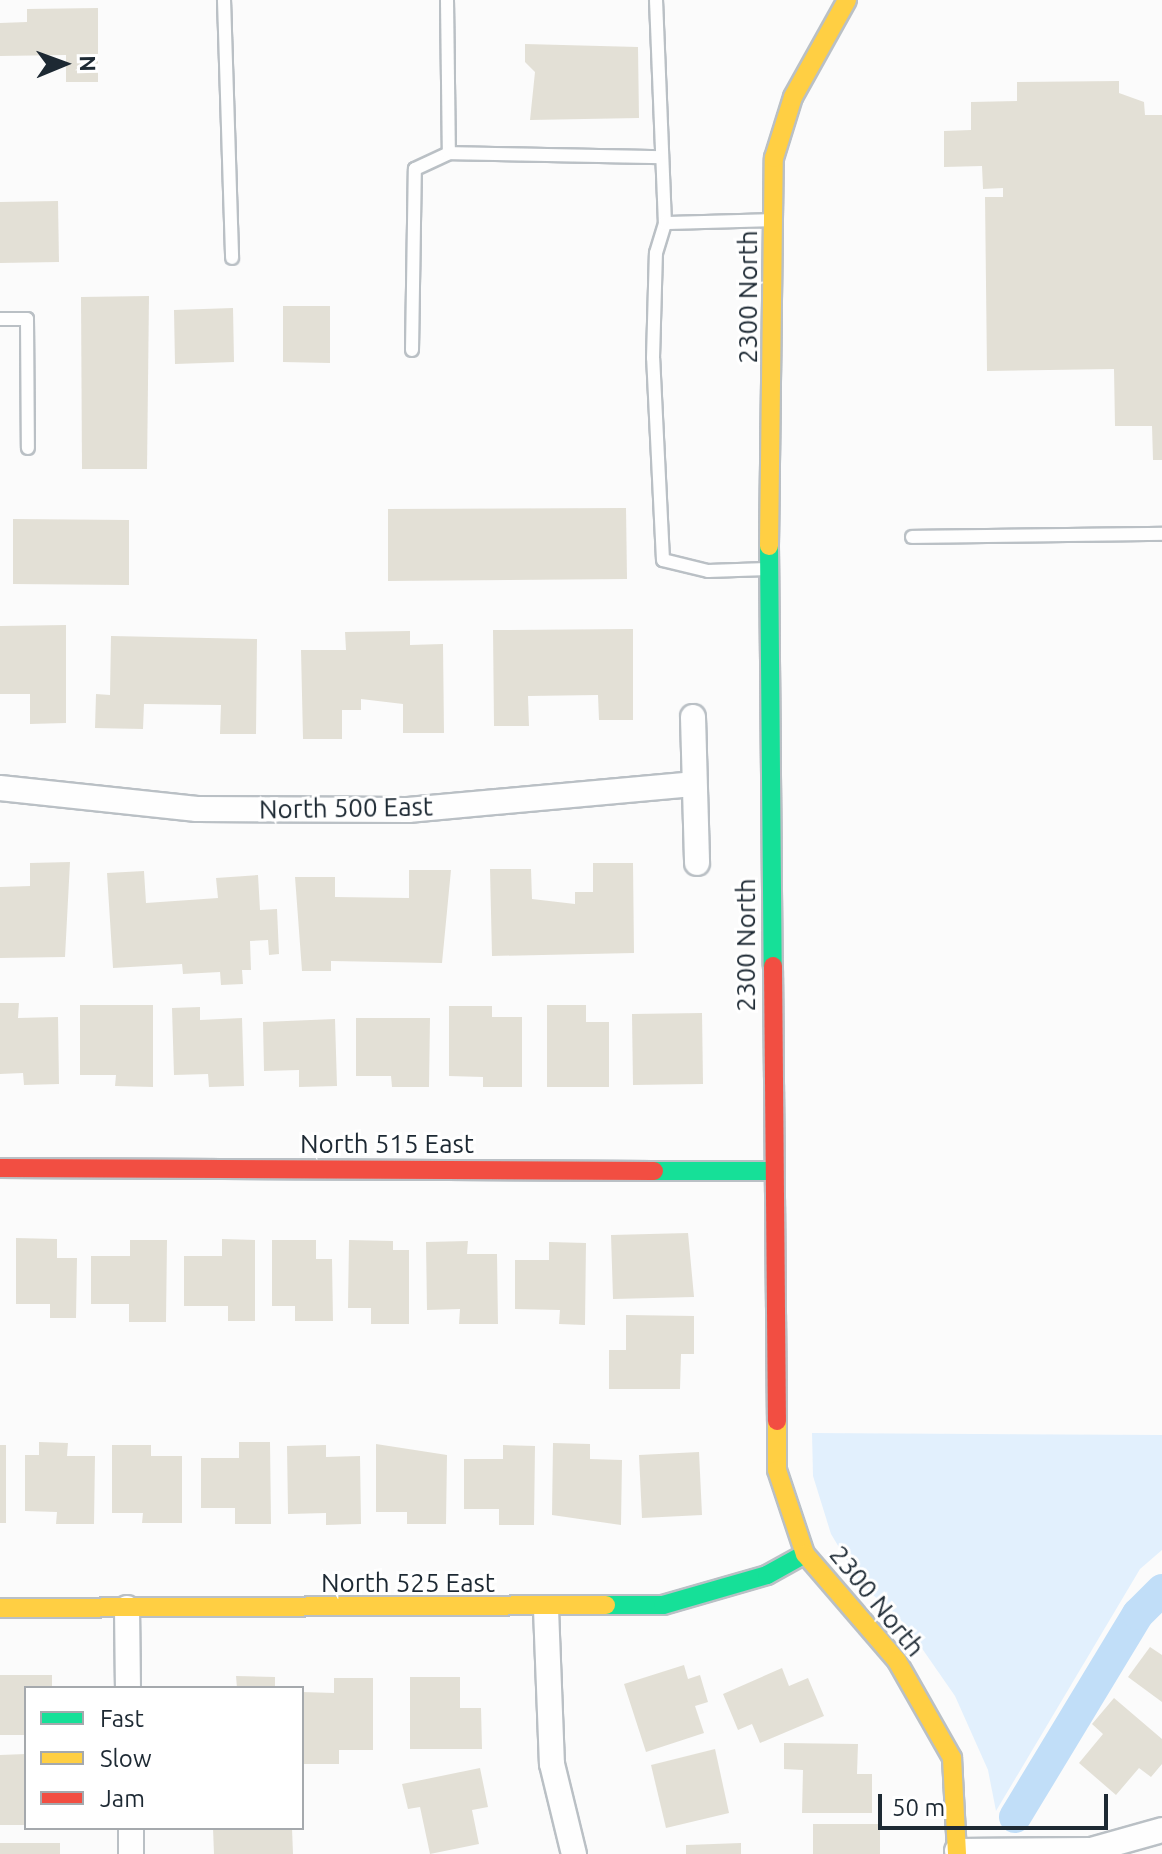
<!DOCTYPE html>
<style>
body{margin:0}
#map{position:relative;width:1162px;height:1854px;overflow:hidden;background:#fbfbfb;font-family:Ubuntu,sans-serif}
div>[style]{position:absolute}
.green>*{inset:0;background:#e2f0fd}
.canal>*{height:32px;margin:-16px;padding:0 16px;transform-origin:16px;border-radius:16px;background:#c1def8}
.building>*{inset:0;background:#e3e0d6}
.roads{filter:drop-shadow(2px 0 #bac0c5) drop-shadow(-2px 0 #bac0c5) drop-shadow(0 2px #bac0c5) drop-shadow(0 -2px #bac0c5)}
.lane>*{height:12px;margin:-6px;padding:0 6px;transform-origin:6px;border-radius:6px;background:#fefefe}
.street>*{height:24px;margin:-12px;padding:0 12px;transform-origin:12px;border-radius:12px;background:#fefefe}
.fast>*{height:18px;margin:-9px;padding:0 9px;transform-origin:9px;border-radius:9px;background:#16e098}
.slow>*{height:18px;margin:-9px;padding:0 9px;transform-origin:9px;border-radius:9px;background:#ffcf43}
.jam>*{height:18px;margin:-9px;padding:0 9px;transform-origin:9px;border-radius:9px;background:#f24e42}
span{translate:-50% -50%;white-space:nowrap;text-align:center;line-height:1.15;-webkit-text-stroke:6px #fff;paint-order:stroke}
.street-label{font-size:26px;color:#1d2933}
.legend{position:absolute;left:24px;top:1686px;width:280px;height:144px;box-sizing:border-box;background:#fff;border:2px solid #a5a9ad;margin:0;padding:10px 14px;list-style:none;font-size:24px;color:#1d2933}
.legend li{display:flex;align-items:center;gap:16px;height:40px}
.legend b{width:40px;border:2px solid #a5a9ad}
.north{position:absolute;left:24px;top:24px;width:80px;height:80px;-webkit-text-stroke:6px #fff;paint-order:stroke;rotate:89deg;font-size:22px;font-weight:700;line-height:32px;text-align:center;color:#1d2933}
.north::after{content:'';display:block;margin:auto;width:28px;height:36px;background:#1d2933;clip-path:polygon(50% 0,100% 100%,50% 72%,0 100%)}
.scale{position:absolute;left:878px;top:1794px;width:230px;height:36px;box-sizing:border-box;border:4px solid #1d2933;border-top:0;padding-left:10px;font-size:24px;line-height:28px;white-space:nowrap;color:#1d2933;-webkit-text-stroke:6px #fff;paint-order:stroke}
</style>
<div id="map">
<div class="green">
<div style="clip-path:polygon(812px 1433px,1162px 1435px,1162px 1550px,1140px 1569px,996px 1811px,988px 1770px,955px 1696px,905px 1624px,861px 1584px,831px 1534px,813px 1476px)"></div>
</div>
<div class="canal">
<div style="left:1015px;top:1817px;width:237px;rotate:-58.8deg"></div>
<div style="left:1138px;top:1614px;width:34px;rotate:-45deg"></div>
</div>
<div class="building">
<div style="clip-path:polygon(98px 8px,98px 82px,66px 82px,66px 55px,0 56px,0 23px,27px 22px,27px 9px)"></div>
<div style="clip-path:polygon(525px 44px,638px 47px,639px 118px,530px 120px,535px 72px,525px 62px)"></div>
<div style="clip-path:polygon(1119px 81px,1119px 93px,1144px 102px,1145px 115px,1162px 115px,1162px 460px,1153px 460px,1152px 426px,1115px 426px,1114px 369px,987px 371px,985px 197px,1003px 197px,1003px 188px,983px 189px,982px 166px,944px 167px,944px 131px,971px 130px,971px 102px,1017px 101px,1017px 82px)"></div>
<div style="clip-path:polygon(58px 201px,59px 262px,0 263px,0 202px)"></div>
<div style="clip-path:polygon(149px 296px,147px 469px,82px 469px,81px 297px)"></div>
<div style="clip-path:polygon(283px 306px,330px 306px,330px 363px,283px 362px)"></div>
<div style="clip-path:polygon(233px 308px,234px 362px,175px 364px,174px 310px)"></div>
<div style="clip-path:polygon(626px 508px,627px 579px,388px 581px,388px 509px)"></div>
<div style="clip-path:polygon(13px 519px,129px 520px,129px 585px,13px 584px)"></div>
<div style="clip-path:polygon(66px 625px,66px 723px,30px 724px,30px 694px,0 694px,0 626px)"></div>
<div style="clip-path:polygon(633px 629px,633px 720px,599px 720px,598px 695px,528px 696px,529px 726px,494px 726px,493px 630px)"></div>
<div style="clip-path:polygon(410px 631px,410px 645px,443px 644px,444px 733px,403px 733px,403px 704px,361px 699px,361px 710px,342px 710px,342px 739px,303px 739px,301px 650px,346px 650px,345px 632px)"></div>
<div style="clip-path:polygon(111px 636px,257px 639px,256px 734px,220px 734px,221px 705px,144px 704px,143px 729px,95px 728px,96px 694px,110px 695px)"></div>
<div style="clip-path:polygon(70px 862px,65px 957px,0 958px,0 887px,30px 886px,30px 863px)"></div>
<div style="clip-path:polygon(593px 863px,633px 863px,634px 953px,492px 956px,490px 869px,531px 869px,532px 899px,575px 904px,575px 892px,593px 892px)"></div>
<div style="clip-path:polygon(409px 870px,451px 870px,442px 963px,331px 961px,331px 971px,302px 971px,295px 877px,335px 877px,335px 897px,409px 898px)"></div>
<div style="clip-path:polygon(144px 871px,146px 903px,218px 898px,216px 878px,258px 875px,260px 910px,277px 909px,279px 954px,269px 955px,268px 940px,250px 941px,251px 970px,242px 970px,243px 984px,221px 985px,220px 972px,183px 974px,182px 964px,113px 968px,107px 873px)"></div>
<div style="clip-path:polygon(0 1003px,19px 1003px,18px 1018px,58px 1017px,59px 1084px,24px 1085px,23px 1073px,0 1074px)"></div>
<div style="clip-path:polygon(80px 1005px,153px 1005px,153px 1087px,115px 1086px,116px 1075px,80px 1075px)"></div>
<div style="clip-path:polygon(547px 1005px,586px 1005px,586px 1022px,609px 1022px,609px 1087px,547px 1087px)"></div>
<div style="clip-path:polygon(449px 1006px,492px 1006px,492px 1017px,522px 1017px,522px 1087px,483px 1087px,483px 1077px,449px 1076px)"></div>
<div style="clip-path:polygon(200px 1007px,200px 1020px,242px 1018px,244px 1086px,209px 1087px,208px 1074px,174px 1075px,172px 1008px)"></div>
<div style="clip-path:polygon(702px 1013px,703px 1084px,633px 1085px,632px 1014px)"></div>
<div style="clip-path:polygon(356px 1018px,430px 1018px,429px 1087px,392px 1087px,391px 1076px,356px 1076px)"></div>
<div style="clip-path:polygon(335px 1019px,337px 1086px,299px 1087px,299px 1070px,264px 1071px,263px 1022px)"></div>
<div style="clip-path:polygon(688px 1233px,694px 1297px,613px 1299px,611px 1235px)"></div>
<div style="clip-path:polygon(16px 1238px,57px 1239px,57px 1258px,77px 1258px,76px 1318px,50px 1318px,50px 1304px,16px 1304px)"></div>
<div style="clip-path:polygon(222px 1239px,255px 1240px,255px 1321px,228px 1321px,228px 1306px,184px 1306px,184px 1256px,222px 1256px)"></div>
<div style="clip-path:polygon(130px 1240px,167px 1240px,166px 1322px,129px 1322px,129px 1304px,91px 1304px,91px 1256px,130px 1256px)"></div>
<div style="clip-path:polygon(272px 1240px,316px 1240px,316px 1259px,332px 1259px,333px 1321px,295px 1321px,295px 1306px,272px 1306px)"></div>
<div style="clip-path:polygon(349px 1240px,393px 1241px,393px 1250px,409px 1250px,409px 1324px,371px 1324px,371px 1308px,348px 1308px)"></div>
<div style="clip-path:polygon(468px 1241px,467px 1254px,497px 1254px,498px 1324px,459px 1324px,460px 1309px,427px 1310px,426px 1242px)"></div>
<div style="clip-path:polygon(549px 1242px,586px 1243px,585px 1325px,559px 1324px,560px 1310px,515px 1309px,515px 1260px,549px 1260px)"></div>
<div style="clip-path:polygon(626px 1315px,694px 1316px,694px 1354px,681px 1354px,680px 1389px,609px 1389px,609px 1350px,626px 1350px)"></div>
<div style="clip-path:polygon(39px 1442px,68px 1443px,67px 1456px,95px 1456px,94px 1524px,56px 1524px,57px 1512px,25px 1511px,25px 1455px,39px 1455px)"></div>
<div style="clip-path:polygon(239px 1442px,270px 1442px,271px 1524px,235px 1524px,235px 1508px,201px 1508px,201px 1458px,239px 1458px)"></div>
<div style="clip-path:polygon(553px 1443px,590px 1444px,590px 1459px,622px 1460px,621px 1525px,552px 1515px)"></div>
<div style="clip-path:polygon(376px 1444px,447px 1455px,446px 1524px,407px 1524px,407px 1512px,376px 1512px)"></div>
<div style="clip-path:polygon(0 1445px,6px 1445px,6px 1523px,0 1523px)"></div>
<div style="clip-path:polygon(112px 1445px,151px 1445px,151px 1456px,182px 1456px,182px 1523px,142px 1523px,143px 1513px,112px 1513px)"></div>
<div style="clip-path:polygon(326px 1445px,326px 1457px,360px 1456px,361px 1524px,326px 1525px,326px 1513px,288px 1514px,287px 1446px)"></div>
<div style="clip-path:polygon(503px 1445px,535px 1446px,534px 1525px,499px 1525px,499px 1509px,464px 1509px,464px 1459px,503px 1459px)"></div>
<div style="clip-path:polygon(699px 1452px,702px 1515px,642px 1518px,639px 1455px)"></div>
<div style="clip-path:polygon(1150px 1647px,1162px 1655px,1162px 1702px,1128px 1677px)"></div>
<div style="clip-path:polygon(684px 1665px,688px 1679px,700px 1675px,708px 1702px,695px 1706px,704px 1733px,646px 1752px,624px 1684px)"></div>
<div style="clip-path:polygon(782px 1668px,789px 1686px,808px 1678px,824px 1716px,760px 1743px,752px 1724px,738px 1730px,723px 1694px)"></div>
<div style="clip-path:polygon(0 1675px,52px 1675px,52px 1688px,26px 1688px,26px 1735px,0 1735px)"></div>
<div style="clip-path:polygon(236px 1676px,275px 1677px,275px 1688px,237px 1688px)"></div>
<div style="clip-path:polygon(410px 1677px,460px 1677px,460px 1708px,481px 1708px,482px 1749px,410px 1749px)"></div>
<div style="clip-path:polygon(334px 1678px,373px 1678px,373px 1750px,339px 1750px,339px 1764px,302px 1764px,302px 1692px,334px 1693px)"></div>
<div style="clip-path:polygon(1114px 1698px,1162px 1739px,1162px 1764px,1151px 1777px,1139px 1768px,1116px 1795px,1079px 1763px,1103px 1734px,1092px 1724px)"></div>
<div style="clip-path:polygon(784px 1743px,858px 1744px,857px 1774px,872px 1774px,872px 1813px,802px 1813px,803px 1770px,784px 1769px)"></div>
<div style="clip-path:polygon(715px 1749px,729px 1813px,666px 1828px,651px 1765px)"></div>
<div style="clip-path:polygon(26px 1754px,26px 1825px,0 1825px,0 1755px)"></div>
<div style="clip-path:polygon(480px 1768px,488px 1807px,472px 1810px,479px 1844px,430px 1854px,420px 1807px,408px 1809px,402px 1784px)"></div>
<div style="clip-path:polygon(813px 1824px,880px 1824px,880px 1854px,813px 1854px)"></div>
<div style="clip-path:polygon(213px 1828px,292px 1828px,293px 1854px,214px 1854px)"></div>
<div style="clip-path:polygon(0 1843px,60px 1843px,60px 1854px,0 1854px)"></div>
<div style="clip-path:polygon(741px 1843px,741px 1854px,686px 1854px,686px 1845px)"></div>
</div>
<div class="roads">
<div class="lane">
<div style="left:224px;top:0;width:258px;rotate:88.2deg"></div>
<div style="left:447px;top:0;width:153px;rotate:89.3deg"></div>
<div style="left:656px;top:0;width:223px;rotate:87.7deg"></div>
<div style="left:0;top:319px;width:27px"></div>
<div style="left:27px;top:319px;width:129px;rotate:89.6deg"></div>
<div style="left:412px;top:350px;width:181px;rotate:-89.1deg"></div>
<div style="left:415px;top:169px;width:38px;rotate:-25deg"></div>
<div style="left:449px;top:153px;width:209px;rotate:1.1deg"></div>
<div style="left:912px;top:537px;width:250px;rotate:-0.7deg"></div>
<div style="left:767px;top:569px;width:59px;rotate:178.1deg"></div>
<div style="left:708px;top:571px;width:46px;rotate:-166.3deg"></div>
<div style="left:663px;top:560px;width:202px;rotate:-92.8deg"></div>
<div style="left:653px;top:358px;width:105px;rotate:-88.4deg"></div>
<div style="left:656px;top:253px;width:31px;rotate:-73deg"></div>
<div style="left:665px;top:223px;width:105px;rotate:-1.6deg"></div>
</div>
<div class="street">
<div style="left:693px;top:717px;width:146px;rotate:88.4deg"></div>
<div style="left:0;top:788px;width:198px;rotate:6.1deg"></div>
<div style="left:197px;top:809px;width:211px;rotate:0.3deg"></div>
<div style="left:408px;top:810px;width:286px;rotate:-5.2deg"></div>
<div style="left:127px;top:1608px;width:80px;rotate:89.3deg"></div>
<div style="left:546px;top:1609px;width:155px;rotate:87.8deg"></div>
<div style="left:552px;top:1764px;width:93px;rotate:76.3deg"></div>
<div style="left:131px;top:1828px;width:26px;rotate:90deg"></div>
<div style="left:957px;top:1851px;width:134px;rotate:-0.4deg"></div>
<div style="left:1091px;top:1850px;width:74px;rotate:-15.7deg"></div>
</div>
<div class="fast">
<div style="left:769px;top:546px;width:420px;rotate:89.5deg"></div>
<div style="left:654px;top:1171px;width:120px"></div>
<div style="left:606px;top:1605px;width:57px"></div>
<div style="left:663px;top:1605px;width:108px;rotate:-16.1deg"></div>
<div style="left:767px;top:1575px;width:43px;rotate:-28.9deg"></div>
</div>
<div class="slow">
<div style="left:769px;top:546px;width:388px;rotate:-89.3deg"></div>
<div style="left:774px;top:158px;width:64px;rotate:-72.7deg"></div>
<div style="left:793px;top:97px;width:111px;rotate:-60.9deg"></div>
<div style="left:777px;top:1421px;width:49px;rotate:90deg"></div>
<div style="left:777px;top:1470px;width:89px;rotate:71.6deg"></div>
<div style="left:805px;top:1554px;width:141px;rotate:49.3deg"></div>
<div style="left:897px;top:1661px;width:112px;rotate:60.4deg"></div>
<div style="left:952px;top:1758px;width:96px;rotate:87deg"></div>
<div style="left:0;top:1608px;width:606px;rotate:-0.28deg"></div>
</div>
<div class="jam">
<div style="left:773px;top:966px;width:455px;rotate:89.5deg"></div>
<div style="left:0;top:1168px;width:654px;rotate:0.26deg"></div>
</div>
</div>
<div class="street-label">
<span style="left:748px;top:297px;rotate:-90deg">2300 North</span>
<span style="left:346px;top:808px;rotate:-1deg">North 500 East</span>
<span style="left:746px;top:945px;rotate:-90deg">2300 North</span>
<span style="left:387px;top:1144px">North 515 East</span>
<span style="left:408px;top:1583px">North 525 East</span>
<span style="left:877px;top:1601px;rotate:51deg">2300 North</span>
</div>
<ul class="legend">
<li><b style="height:10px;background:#16e098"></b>Fast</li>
<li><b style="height:10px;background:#ffcf43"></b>Slow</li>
<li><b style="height:10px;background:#f24e42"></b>Jam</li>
</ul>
<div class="north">N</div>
<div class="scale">50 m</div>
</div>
